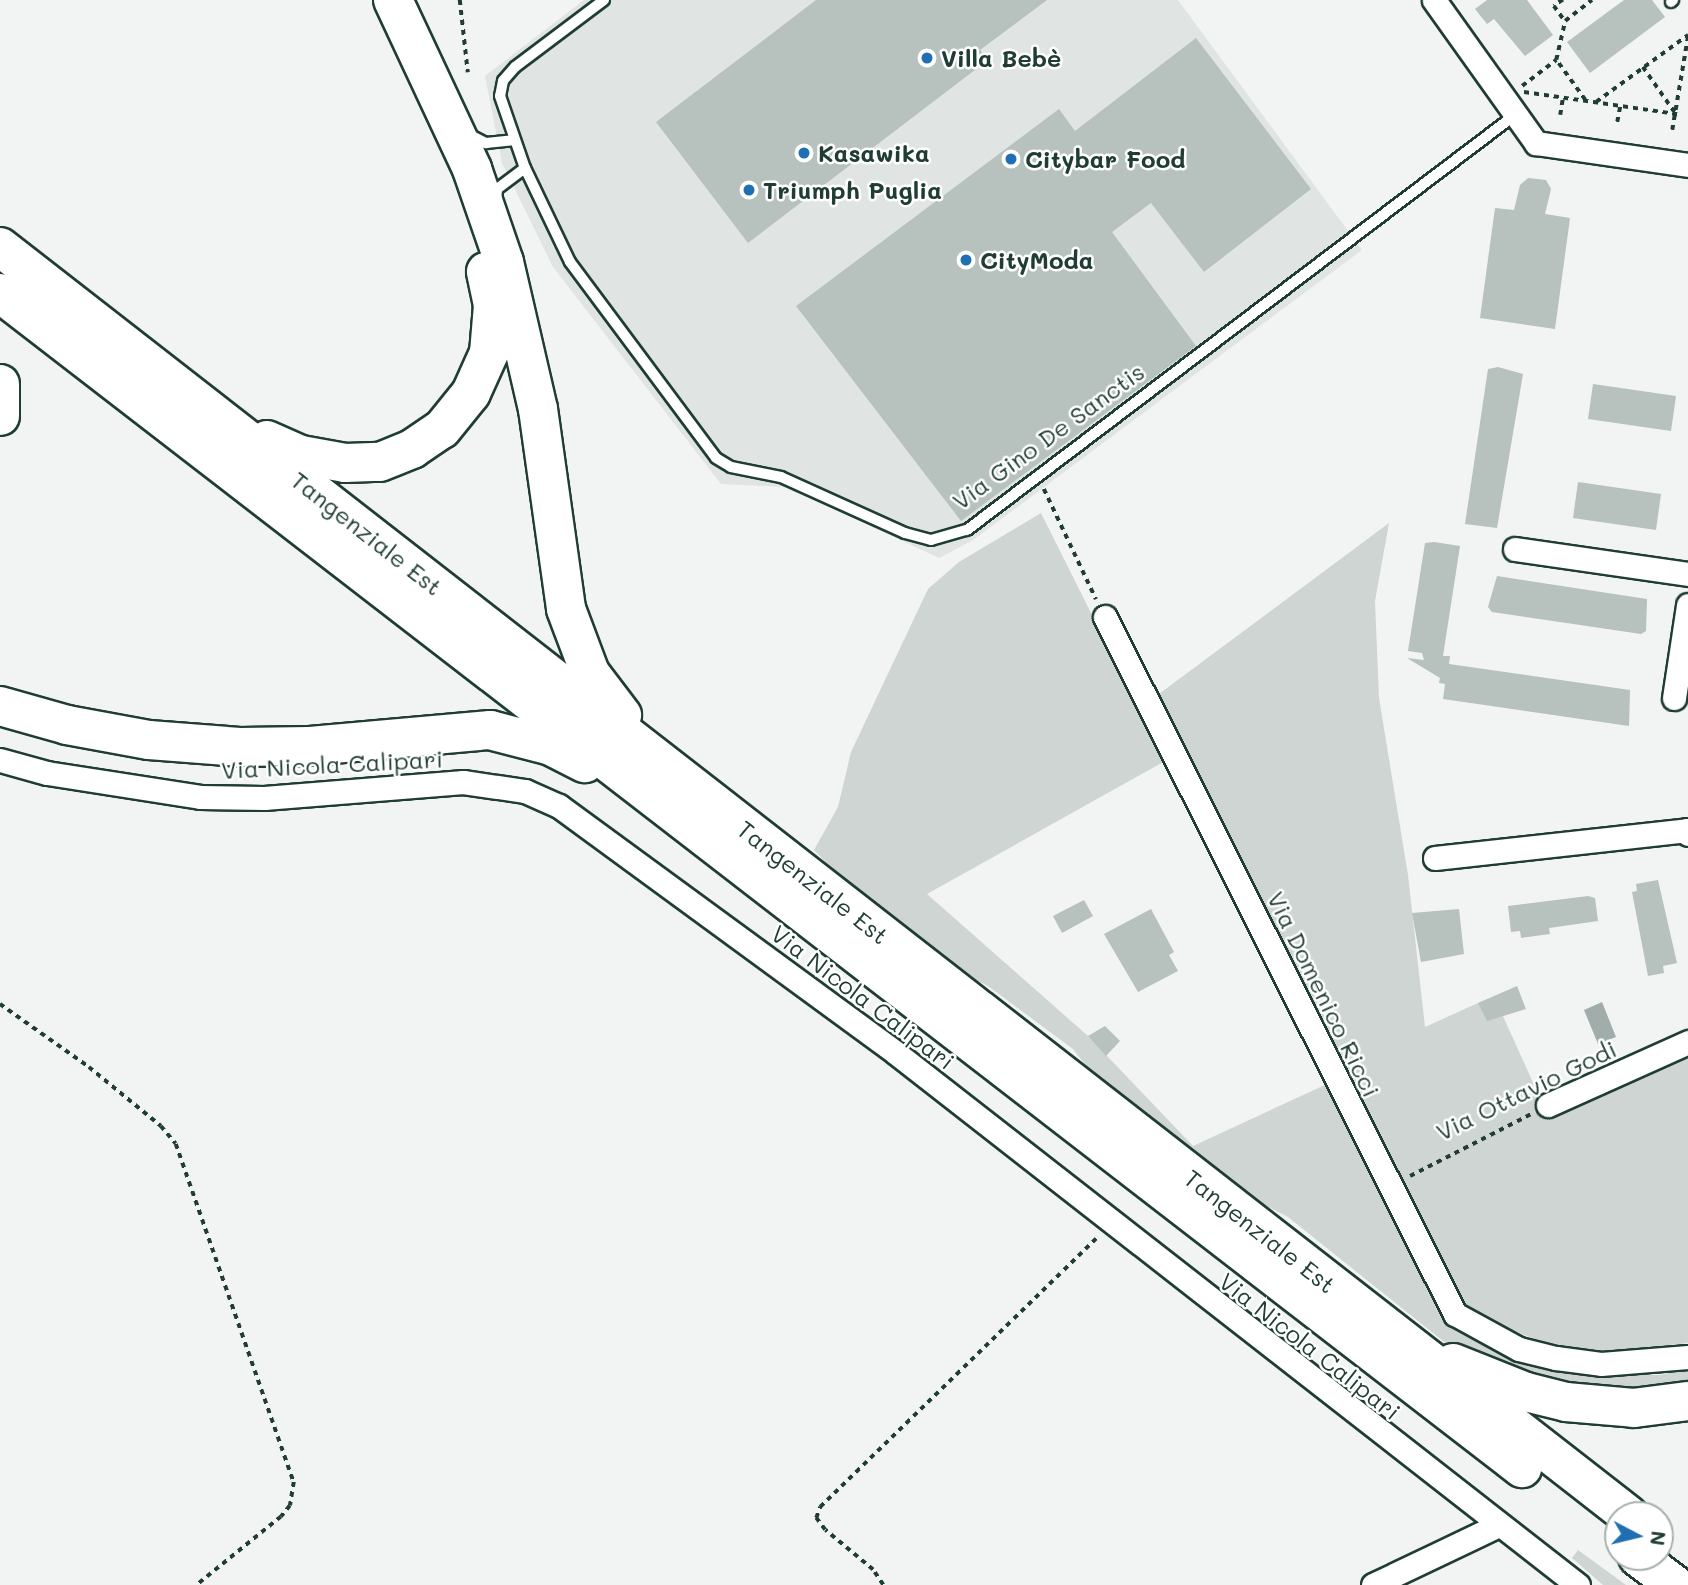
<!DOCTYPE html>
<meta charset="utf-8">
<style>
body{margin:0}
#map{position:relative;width:1688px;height:1585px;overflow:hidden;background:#f2f3f3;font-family:Mali,sans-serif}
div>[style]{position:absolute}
.built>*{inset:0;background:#e0e4e3}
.green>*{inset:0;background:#ced5d3}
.water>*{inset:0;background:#a1adaa}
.building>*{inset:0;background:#b7c1bd}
.path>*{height:3.5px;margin-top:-1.75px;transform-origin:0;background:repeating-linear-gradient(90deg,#1f3d34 0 5px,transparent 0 10px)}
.roads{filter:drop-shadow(2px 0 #1f3d34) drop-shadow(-2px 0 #1f3d34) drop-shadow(0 2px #1f3d34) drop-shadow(0 -2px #1f3d34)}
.lane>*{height:10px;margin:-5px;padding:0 5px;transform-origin:5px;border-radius:5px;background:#fff}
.street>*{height:23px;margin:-11.5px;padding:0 11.5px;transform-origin:11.5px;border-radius:11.5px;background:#fff}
.highway>*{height:38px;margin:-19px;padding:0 19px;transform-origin:19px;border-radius:19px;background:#fff}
.dots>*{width:19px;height:19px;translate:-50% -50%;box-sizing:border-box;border:4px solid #fff;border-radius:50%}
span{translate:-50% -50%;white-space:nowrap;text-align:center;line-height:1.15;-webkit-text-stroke:5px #fff;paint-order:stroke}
.poi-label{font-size:24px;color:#1f3d34;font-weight:700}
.left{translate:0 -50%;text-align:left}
.street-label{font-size:24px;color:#1f3d34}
.north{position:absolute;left:1604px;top:1501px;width:70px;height:70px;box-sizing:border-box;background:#fff;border:2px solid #a5b1ae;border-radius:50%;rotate:97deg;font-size:19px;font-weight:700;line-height:28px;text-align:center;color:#1f3d34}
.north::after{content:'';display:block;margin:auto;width:24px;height:32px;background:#1f6fb2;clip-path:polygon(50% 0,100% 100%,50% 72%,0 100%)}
</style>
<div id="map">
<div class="built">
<div style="clip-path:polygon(584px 0,1178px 0,1362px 250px,973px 540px,939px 558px,787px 487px,721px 484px,553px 267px,502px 163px,485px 76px)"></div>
</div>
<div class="green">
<div style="clip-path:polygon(1041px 513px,1165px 761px,927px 894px,1088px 1036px,1193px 1146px,1327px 1084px,1424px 1278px,1447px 1317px,1464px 1331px,1501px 1353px,1539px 1368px,1589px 1375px,1660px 1375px,1688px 1369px,1688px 1388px,1594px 1397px,1453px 1349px,1288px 1217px,1235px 1190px,1099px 1082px,1073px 1049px,988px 986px,957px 970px,847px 884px,814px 850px,838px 807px,851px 752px,928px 589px,959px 562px)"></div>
<div style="clip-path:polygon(1389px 523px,1375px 601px,1379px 698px,1408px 875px,1425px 1027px,1478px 1003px,1502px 1014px,1549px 1118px,1688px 1055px,1688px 1343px,1604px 1352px,1550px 1345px,1469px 1313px,1456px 1299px,1159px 694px)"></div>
<div style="clip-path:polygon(1578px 1550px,1626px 1585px,1603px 1585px,1572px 1558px)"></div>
</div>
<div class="water">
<div style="clip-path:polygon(1602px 1002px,1616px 1037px,1598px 1044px,1584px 1010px)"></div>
</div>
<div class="building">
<div style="clip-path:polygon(816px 0,1047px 0,980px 50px,988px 60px,748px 243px,656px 122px)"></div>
<div style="clip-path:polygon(1487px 0,1527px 0,1553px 35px,1525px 56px,1494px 19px,1487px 24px,1475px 9px)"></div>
<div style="clip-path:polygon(1624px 0,1652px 0,1665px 17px,1590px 73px,1567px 42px)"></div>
<div style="clip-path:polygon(1196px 38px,1311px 189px,1204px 272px,1151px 203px,1112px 232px,1196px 346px,961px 521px,796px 306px,1059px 109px,1075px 131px)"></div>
<div style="clip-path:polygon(1528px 178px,1546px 180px,1551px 189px,1545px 214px,1570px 218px,1555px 329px,1480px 318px,1495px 208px,1514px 210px,1520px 185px)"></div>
<div style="clip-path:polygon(1498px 367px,1523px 374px,1497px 528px,1465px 524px,1488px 369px)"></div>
<div style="clip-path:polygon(1593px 384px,1676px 396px,1671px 431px,1588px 419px)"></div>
<div style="clip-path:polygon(1578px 482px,1661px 494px,1656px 530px,1573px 518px)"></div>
<div style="clip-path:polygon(1434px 542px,1460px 546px,1443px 656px,1450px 656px,1449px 664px,1630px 690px,1629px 726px,1443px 699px,1445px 684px,1439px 683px,1440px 678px,1407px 658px,1424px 660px,1422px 653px,1408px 651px,1425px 543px)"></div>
<div style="clip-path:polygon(1497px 576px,1647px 599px,1646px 631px,1641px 634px,1492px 612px,1488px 607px)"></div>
<div style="clip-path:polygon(1658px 880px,1677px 963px,1663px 966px,1664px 973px,1648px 976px,1632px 892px,1637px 891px,1636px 884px)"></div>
<div style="clip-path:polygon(1588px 896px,1595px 898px,1598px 921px,1549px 928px,1550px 934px,1521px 938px,1520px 931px,1511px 932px,1508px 906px)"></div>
<div style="clip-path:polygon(1084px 900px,1093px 916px,1062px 933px,1053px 916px)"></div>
<div style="clip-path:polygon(1151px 909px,1174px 952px,1169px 955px,1178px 971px,1138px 992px,1104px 934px)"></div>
<div style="clip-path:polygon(1459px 909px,1464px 954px,1421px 962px,1412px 913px)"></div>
<div style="clip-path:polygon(1517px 986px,1526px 1009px,1487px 1021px,1478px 1003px)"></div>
<div style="clip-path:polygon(1105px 1026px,1120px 1041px,1106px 1056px,1088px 1036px)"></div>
</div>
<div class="path">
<div style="left:460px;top:0;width:73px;rotate:83.7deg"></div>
<div style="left:1563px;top:0;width:11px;rotate:146deg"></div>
<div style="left:1554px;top:6px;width:19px;rotate:54deg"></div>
<div style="left:1643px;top:67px;width:57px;rotate:54.9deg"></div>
<div style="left:1522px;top:86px;width:43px;rotate:-37.4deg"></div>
<div style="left:1524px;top:92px;width:155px;rotate:8.2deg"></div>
<div style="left:1585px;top:100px;width:49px;rotate:-125.9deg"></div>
<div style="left:1556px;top:60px;width:40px;rotate:-77deg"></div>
<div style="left:1565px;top:21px;width:34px;rotate:-38deg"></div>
<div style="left:1596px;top:102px;width:114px;rotate:-36.1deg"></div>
<div style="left:1560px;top:115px;width:18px;rotate:-81deg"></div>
<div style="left:1617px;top:122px;width:16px;rotate:-79deg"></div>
<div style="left:1672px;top:130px;width:96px;rotate:-80.4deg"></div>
<div style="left:1044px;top:489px;width:122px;rotate:64.7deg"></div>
<div style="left:0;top:1004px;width:109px;rotate:35.3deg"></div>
<div style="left:89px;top:1067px;width:93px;rotate:39.3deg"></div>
<div style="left:161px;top:1126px;width:23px;rotate:50deg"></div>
<div style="left:176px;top:1144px;width:358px;rotate:70.8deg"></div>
<div style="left:294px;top:1482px;width:24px;rotate:99deg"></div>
<div style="left:290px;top:1506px;width:14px;rotate:129deg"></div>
<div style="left:281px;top:1517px;width:108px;rotate:141deg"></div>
<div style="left:1410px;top:1176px;width:136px;rotate:-27.1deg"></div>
<div style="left:883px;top:1585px;width:18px;rotate:-124deg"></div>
<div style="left:873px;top:1570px;width:62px;rotate:-140.2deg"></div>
<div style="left:825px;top:1530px;width:15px;rotate:-127deg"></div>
<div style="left:816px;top:1518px;width:12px;rotate:-70deg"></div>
<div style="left:820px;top:1507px;width:388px;rotate:-44.2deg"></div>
</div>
<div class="roads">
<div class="lane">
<div style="left:604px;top:0;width:111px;rotate:143deg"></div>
<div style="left:515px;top:67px;width:18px;rotate:131deg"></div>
<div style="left:503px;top:81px;width:15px;rotate:101deg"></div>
<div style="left:500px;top:96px;width:76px;rotate:70.9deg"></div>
<div style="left:525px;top:168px;width:104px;rotate:64.4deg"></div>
<div style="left:570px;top:262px;width:244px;rotate:53.3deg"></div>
<div style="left:716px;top:458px;width:17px;rotate:31deg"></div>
<div style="left:731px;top:467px;width:51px;rotate:11.3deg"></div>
<div style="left:781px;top:477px;width:136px;rotate:24.3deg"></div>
<div style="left:905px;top:533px;width:27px;rotate:15deg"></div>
<div style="left:931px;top:540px;width:37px;rotate:-16deg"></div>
<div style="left:967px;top:530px;width:687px;rotate:-37.14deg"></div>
<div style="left:1671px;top:2px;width:3px;rotate:-45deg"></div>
<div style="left:470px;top:135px;width:18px;rotate:27deg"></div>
<div style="left:486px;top:143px;width:27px;rotate:-6deg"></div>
<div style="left:496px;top:201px;width:12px;rotate:-85deg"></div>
<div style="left:497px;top:189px;width:35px;rotate:-37deg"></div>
</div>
<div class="street">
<div style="left:1434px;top:0;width:176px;rotate:54.5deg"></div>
<div style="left:1536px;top:143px;width:154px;rotate:8.2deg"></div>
<div style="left:1515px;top:549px;width:175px;rotate:8.2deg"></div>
<div style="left:1105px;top:617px;width:780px;rotate:63.34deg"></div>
<div style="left:1455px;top:1314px;width:73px;rotate:28.7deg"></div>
<div style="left:1519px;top:1349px;width:38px;rotate:14deg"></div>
<div style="left:1556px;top:1358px;width:45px;rotate:7.6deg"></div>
<div style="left:1601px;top:1364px;width:87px;rotate:-4.6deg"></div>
<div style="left:1674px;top:698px;width:94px;rotate:-81.4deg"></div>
<div style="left:0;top:760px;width:49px;rotate:15.5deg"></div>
<div style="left:47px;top:773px;width:155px;rotate:8.9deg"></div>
<div style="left:200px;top:797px;width:64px;rotate:0.9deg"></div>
<div style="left:264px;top:798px;width:200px;rotate:-4.6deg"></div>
<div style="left:463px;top:782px;width:63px;rotate:8.3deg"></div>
<div style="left:525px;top:791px;width:37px;rotate:24deg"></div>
<div style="left:559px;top:806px;width:418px;rotate:36.2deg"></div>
<div style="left:896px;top:1053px;width:865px;rotate:37.96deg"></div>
<div style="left:1435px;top:858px;width:254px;rotate:-6.3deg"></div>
<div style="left:1687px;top:830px;width:4px;rotate:76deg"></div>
<div style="left:1548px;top:1105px;width:154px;rotate:-24.2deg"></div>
<div style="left:1373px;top:1585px;width:140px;rotate:-25.5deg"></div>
</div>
<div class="highway">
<div style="left:393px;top:0;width:187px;rotate:64.9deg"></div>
<div style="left:472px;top:169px;width:98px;rotate:71deg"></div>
<div style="left:504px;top:262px;width:151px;rotate:77deg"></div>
<div style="left:538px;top:409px;width:202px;rotate:82deg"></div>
<div style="left:566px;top:609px;width:68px;rotate:69.4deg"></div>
<div style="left:590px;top:673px;width:53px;rotate:52.7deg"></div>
<div style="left:0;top:247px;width:2064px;rotate:37.91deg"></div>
<div style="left:0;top:293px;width:1923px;rotate:37.67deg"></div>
<div style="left:0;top:384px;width:32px;rotate:90deg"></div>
<div style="left:267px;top:440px;width:37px;rotate:24deg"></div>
<div style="left:301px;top:455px;width:45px;rotate:10.3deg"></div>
<div style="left:345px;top:463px;width:35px;rotate:-2deg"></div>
<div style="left:380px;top:462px;width:35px;rotate:-22deg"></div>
<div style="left:412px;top:449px;width:36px;rotate:-34deg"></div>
<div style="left:442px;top:429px;width:46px;rotate:-51.1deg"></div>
<div style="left:471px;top:393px;width:44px;rotate:-65.8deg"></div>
<div style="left:489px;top:353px;width:48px;rotate:-85.2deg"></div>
<div style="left:493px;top:305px;width:34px;rotate:-102deg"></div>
<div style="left:0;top:706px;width:70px;rotate:15.8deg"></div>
<div style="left:67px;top:725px;width:83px;rotate:10.4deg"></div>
<div style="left:149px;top:740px;width:91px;rotate:4.4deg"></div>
<div style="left:240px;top:747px;width:70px;rotate:-0.8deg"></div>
<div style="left:310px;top:746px;width:181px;rotate:-5.1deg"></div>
<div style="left:490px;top:730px;width:63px;rotate:14.7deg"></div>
<div style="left:551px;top:746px;width:38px;rotate:27deg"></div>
<div style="left:1453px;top:1363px;width:79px;rotate:21.7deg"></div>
<div style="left:1526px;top:1392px;width:41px;rotate:14deg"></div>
<div style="left:1566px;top:1402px;width:68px;rotate:5deg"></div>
<div style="left:1634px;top:1408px;width:54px;rotate:-7.4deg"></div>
<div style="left:1638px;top:1557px;width:46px;rotate:37.1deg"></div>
</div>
</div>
<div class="dots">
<div style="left:927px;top:58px;background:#1f6fb2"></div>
<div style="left:804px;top:153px;background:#1f6fb2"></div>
<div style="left:1011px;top:159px;background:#1f6fb2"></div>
<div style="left:749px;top:190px;background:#1f6fb2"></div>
<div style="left:966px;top:260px;background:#1f6fb2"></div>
</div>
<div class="poi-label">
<span class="left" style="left:941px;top:58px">Villa Bebè</span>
<span class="left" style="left:818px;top:153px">Kasawika</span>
<span class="left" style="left:1025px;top:159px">Citybar Food</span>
<span class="left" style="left:763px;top:190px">Triumph Puglia</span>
<span class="left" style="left:980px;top:260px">CityModa</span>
</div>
<div class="street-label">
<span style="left:1048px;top:436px;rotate:-36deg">Via Gino De Sanctis</span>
<span style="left:367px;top:533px;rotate:38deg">Tangenziale Est</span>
<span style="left:332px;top:764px;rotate:-3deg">Via Nicola Calipari</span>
<span style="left:813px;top:882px;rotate:38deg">Tangenziale Est</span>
<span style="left:1324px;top:994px;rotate:64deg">Via Domenico Ricci</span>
<span style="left:863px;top:997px;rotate:37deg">Via Nicola Calipari</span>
<span style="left:1526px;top:1090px;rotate:-26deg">Via Ottavio Godi</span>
<span style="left:1260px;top:1231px;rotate:38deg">Tangenziale Est</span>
<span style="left:1310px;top:1346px;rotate:38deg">Via Nicola Calipari</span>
</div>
<div class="north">N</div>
</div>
